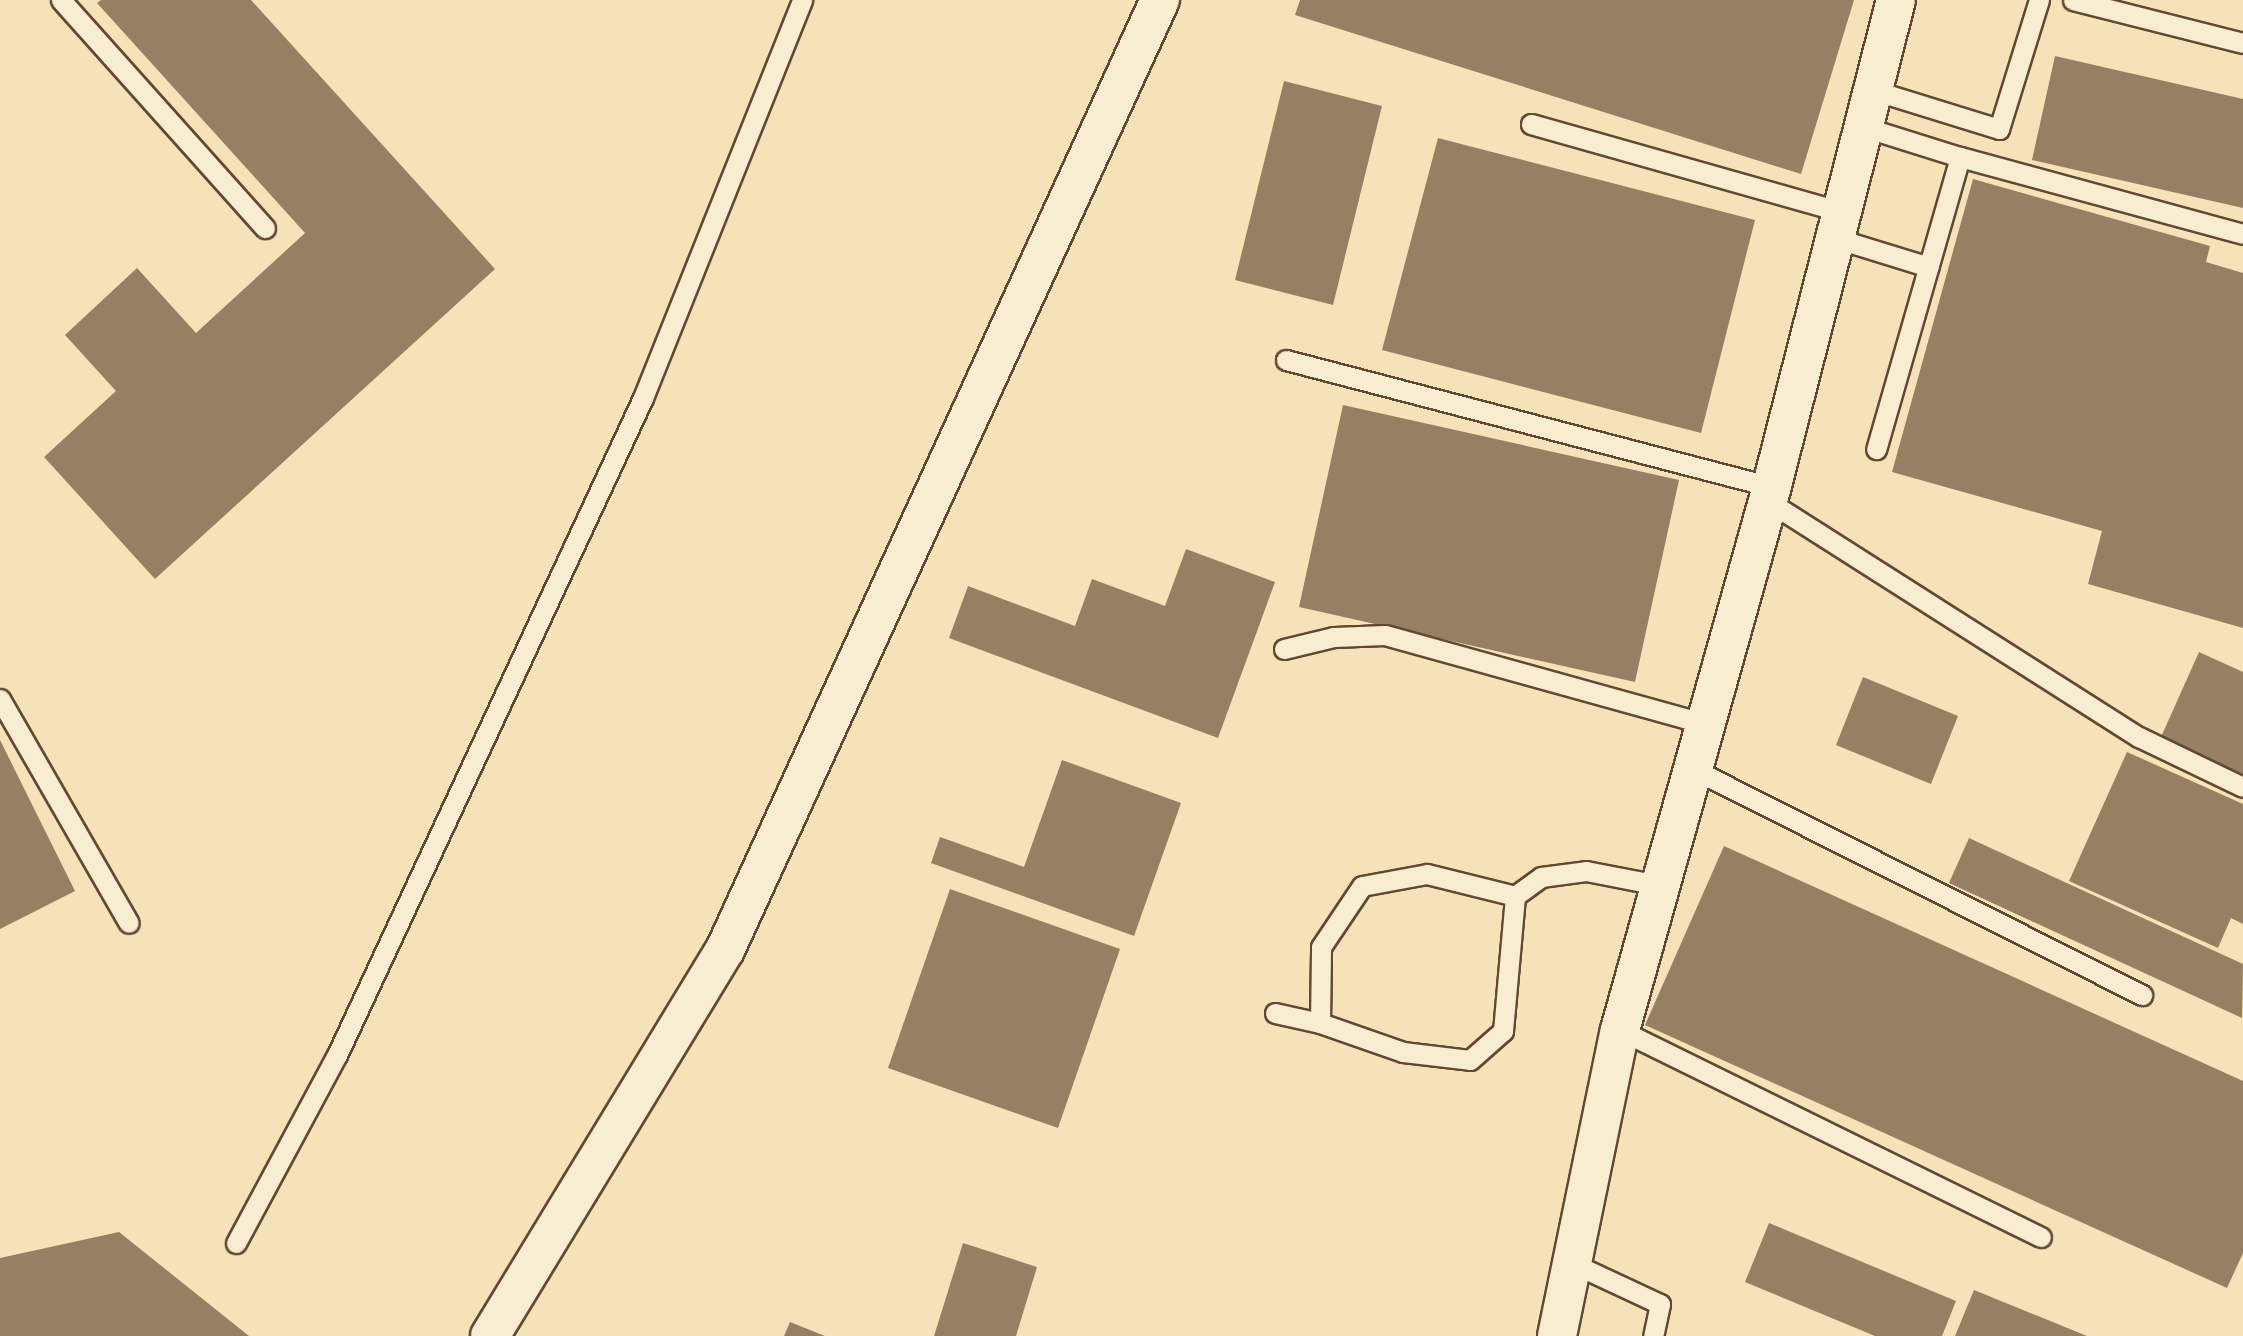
<!DOCTYPE html>
<style>
body{margin:0}
#map{position:relative;width:2243px;height:1336px;overflow:hidden;background:#f5e2b8;font-family:Vollkorn,serif}
div>[style]{position:absolute}
.building>*{inset:0;background:#977f63}
.roads{filter:drop-shadow(2px 0 #624832) drop-shadow(-2px 0 #624832) drop-shadow(0 2px #624832) drop-shadow(0 -2px #624832)}
.service>*{height:19px;margin:-9.5px;padding:0 9.5px;transform-origin:9.5px;border-radius:9.5px;background:#f8ecd1}
.minor>*{height:38px;margin:-19px;padding:0 19px;transform-origin:19px;border-radius:19px;background:#f8ecd1}
.tertiary>*{height:38px;margin:-19px;padding:0 19px;transform-origin:19px;border-radius:19px;background:#f8ecd1}
span{translate:-50% -50%;white-space:nowrap;text-align:center;line-height:1.15;-webkit-text-stroke:5px #f8ecd1;paint-order:stroke}
</style>
<div id="map">
<div class="building">
<div style="clip-path:polygon(101px 0,251px 0,495px 269px,155px 579px,44px 457px,116px 391px,65px 335px,137px 268px,196px 333px,305px 233px,97px 3px)"></div>
<div style="clip-path:polygon(1300px 0,1854px 0,1801px 174px,1295px 15px)"></div>
<div style="clip-path:polygon(2055px 56px,2243px 99px,2243px 208px,2032px 160px)"></div>
<div style="clip-path:polygon(1284px 81px,1382px 106px,1333px 305px,1235px 280px)"></div>
<div style="clip-path:polygon(1438px 138px,1755px 220px,1701px 433px,1382px 350px)"></div>
<div style="clip-path:polygon(1973px 179px,2210px 246px,2206px 262px,2243px 273px,2243px 628px,2088px 584px,2102px 531px,1892px 472px)"></div>
<div style="clip-path:polygon(1343px 405px,1679px 480px,1635px 682px,1299px 607px)"></div>
<div style="clip-path:polygon(1186px 549px,1275px 582px,1218px 738px,949px 638px,968px 586px,1075px 626px,1092px 579px,1165px 606px)"></div>
<div style="clip-path:polygon(2199px 652px,2243px 672px,2243px 774px,2161px 737px)"></div>
<div style="clip-path:polygon(1863px 677px,1958px 716px,1931px 784px,1836px 745px)"></div>
<div style="clip-path:polygon(0 740px,75px 891px,0 929px)"></div>
<div style="clip-path:polygon(2127px 752px,2243px 804px,2243px 924px,2231px 918px,2218px 948px,2069px 881px)"></div>
<div style="clip-path:polygon(1062px 760px,1181px 803px,1134px 936px,931px 863px,940px 837px,1024px 867px)"></div>
<div style="clip-path:polygon(1969px 838px,2243px 964px,2242px 1018px,1949px 883px)"></div>
<div style="clip-path:polygon(1724px 846px,2243px 1081px,2243px 1253px,2227px 1288px,1645px 1025px)"></div>
<div style="clip-path:polygon(950px 889px,1120px 949px,1058px 1128px,888px 1068px)"></div>
<div style="clip-path:polygon(1769px 1223px,1956px 1301px,1942px 1336px,1875px 1336px,1745px 1282px)"></div>
<div style="clip-path:polygon(119px 1232px,249px 1336px,0 1336px,0 1258px)"></div>
<div style="clip-path:polygon(963px 1243px,1037px 1267px,1016px 1336px,934px 1336px)"></div>
<div style="clip-path:polygon(1974px 1290px,2087px 1336px,1955px 1336px)"></div>
<div style="clip-path:polygon(790px 1322px,825px 1336px,784px 1336px)"></div>
</div>
<div class="roads">
<div class="service">
<div style="left:61px;top:0;width:306px;rotate:48.2deg"></div>
<div style="left:2073px;top:0;width:175px;rotate:14.2deg"></div>
<div style="left:1873px;top:90px;width:132px;rotate:17.2deg"></div>
<div style="left:1999px;top:129px;width:135px;rotate:-72.8deg"></div>
<div style="left:1531px;top:124px;width:323px;rotate:15.8deg"></div>
<div style="left:1864px;top:127px;width:101px;rotate:17.4deg"></div>
<div style="left:1960px;top:157px;width:304px;rotate:106deg"></div>
<div style="left:1960px;top:157px;width:293px;rotate:15.2deg"></div>
<div style="left:1835px;top:238px;width:98px;rotate:17.1deg"></div>
<div style="left:1286px;top:360px;width:502px;rotate:14.64deg"></div>
<div style="left:1768px;top:501px;width:440px;rotate:32.5deg"></div>
<div style="left:2139px;top:737px;width:115px;rotate:25.7deg"></div>
<div style="left:1284px;top:649px;width:51px;rotate:-13.5deg"></div>
<div style="left:1334px;top:637px;width:51px;rotate:-2.2deg"></div>
<div style="left:1385px;top:635px;width:332px;rotate:15.5deg"></div>
<div style="left:0;top:699px;width:258px;rotate:60.1deg"></div>
<div style="left:1693px;top:769px;width:503px;rotate:26.72deg"></div>
<div style="left:1275px;top:1013px;width:46px;rotate:12.5deg"></div>
<div style="left:1320px;top:1023px;width:88px;rotate:19.3deg"></div>
<div style="left:1403px;top:1052px;width:67px;rotate:6.8deg"></div>
<div style="left:1470px;top:1060px;width:44px;rotate:-41.3deg"></div>
<div style="left:1503px;top:1031px;width:136px;rotate:-84.9deg"></div>
<div style="left:1515px;top:896px;width:32px;rotate:-36deg"></div>
<div style="left:1541px;top:877px;width:45px;rotate:-7.6deg"></div>
<div style="left:1586px;top:871px;width:73px;rotate:11deg"></div>
<div style="left:1320px;top:1023px;width:76px;rotate:-89.2deg"></div>
<div style="left:1321px;top:947px;width:73px;rotate:-56.1deg"></div>
<div style="left:1362px;top:886px;width:66px;rotate:-10.5deg"></div>
<div style="left:1427px;top:874px;width:91px;rotate:14deg"></div>
<div style="left:1620px;top:1030px;width:469px;rotate:26.2deg"></div>
<div style="left:236px;top:1243px;width:213px;rotate:-61.8deg"></div>
<div style="left:337px;top:1055px;width:725px;rotate:-65.03deg"></div>
<div style="left:643px;top:398px;width:429px;rotate:-68.2deg"></div>
<div style="left:1572px;top:1263px;width:97px;rotate:25deg"></div>
<div style="left:1660px;top:1304px;width:33px;rotate:102deg"></div>
</div>
<div class="minor">
<div style="left:490px;top:1336px;width:452px;rotate:-58.7deg"></div>
<div style="left:725px;top:950px;width:1045px;rotate:-65.4deg"></div>
</div>
<div class="tertiary">
<div style="left:1557px;top:1336px;width:312px;rotate:-78.4deg"></div>
<div style="left:1620px;top:1030px;width:549px;rotate:-74.37deg"></div>
<div style="left:1768px;top:501px;width:517px;rotate:-75.67deg"></div>
</div>
</div>
</div>
